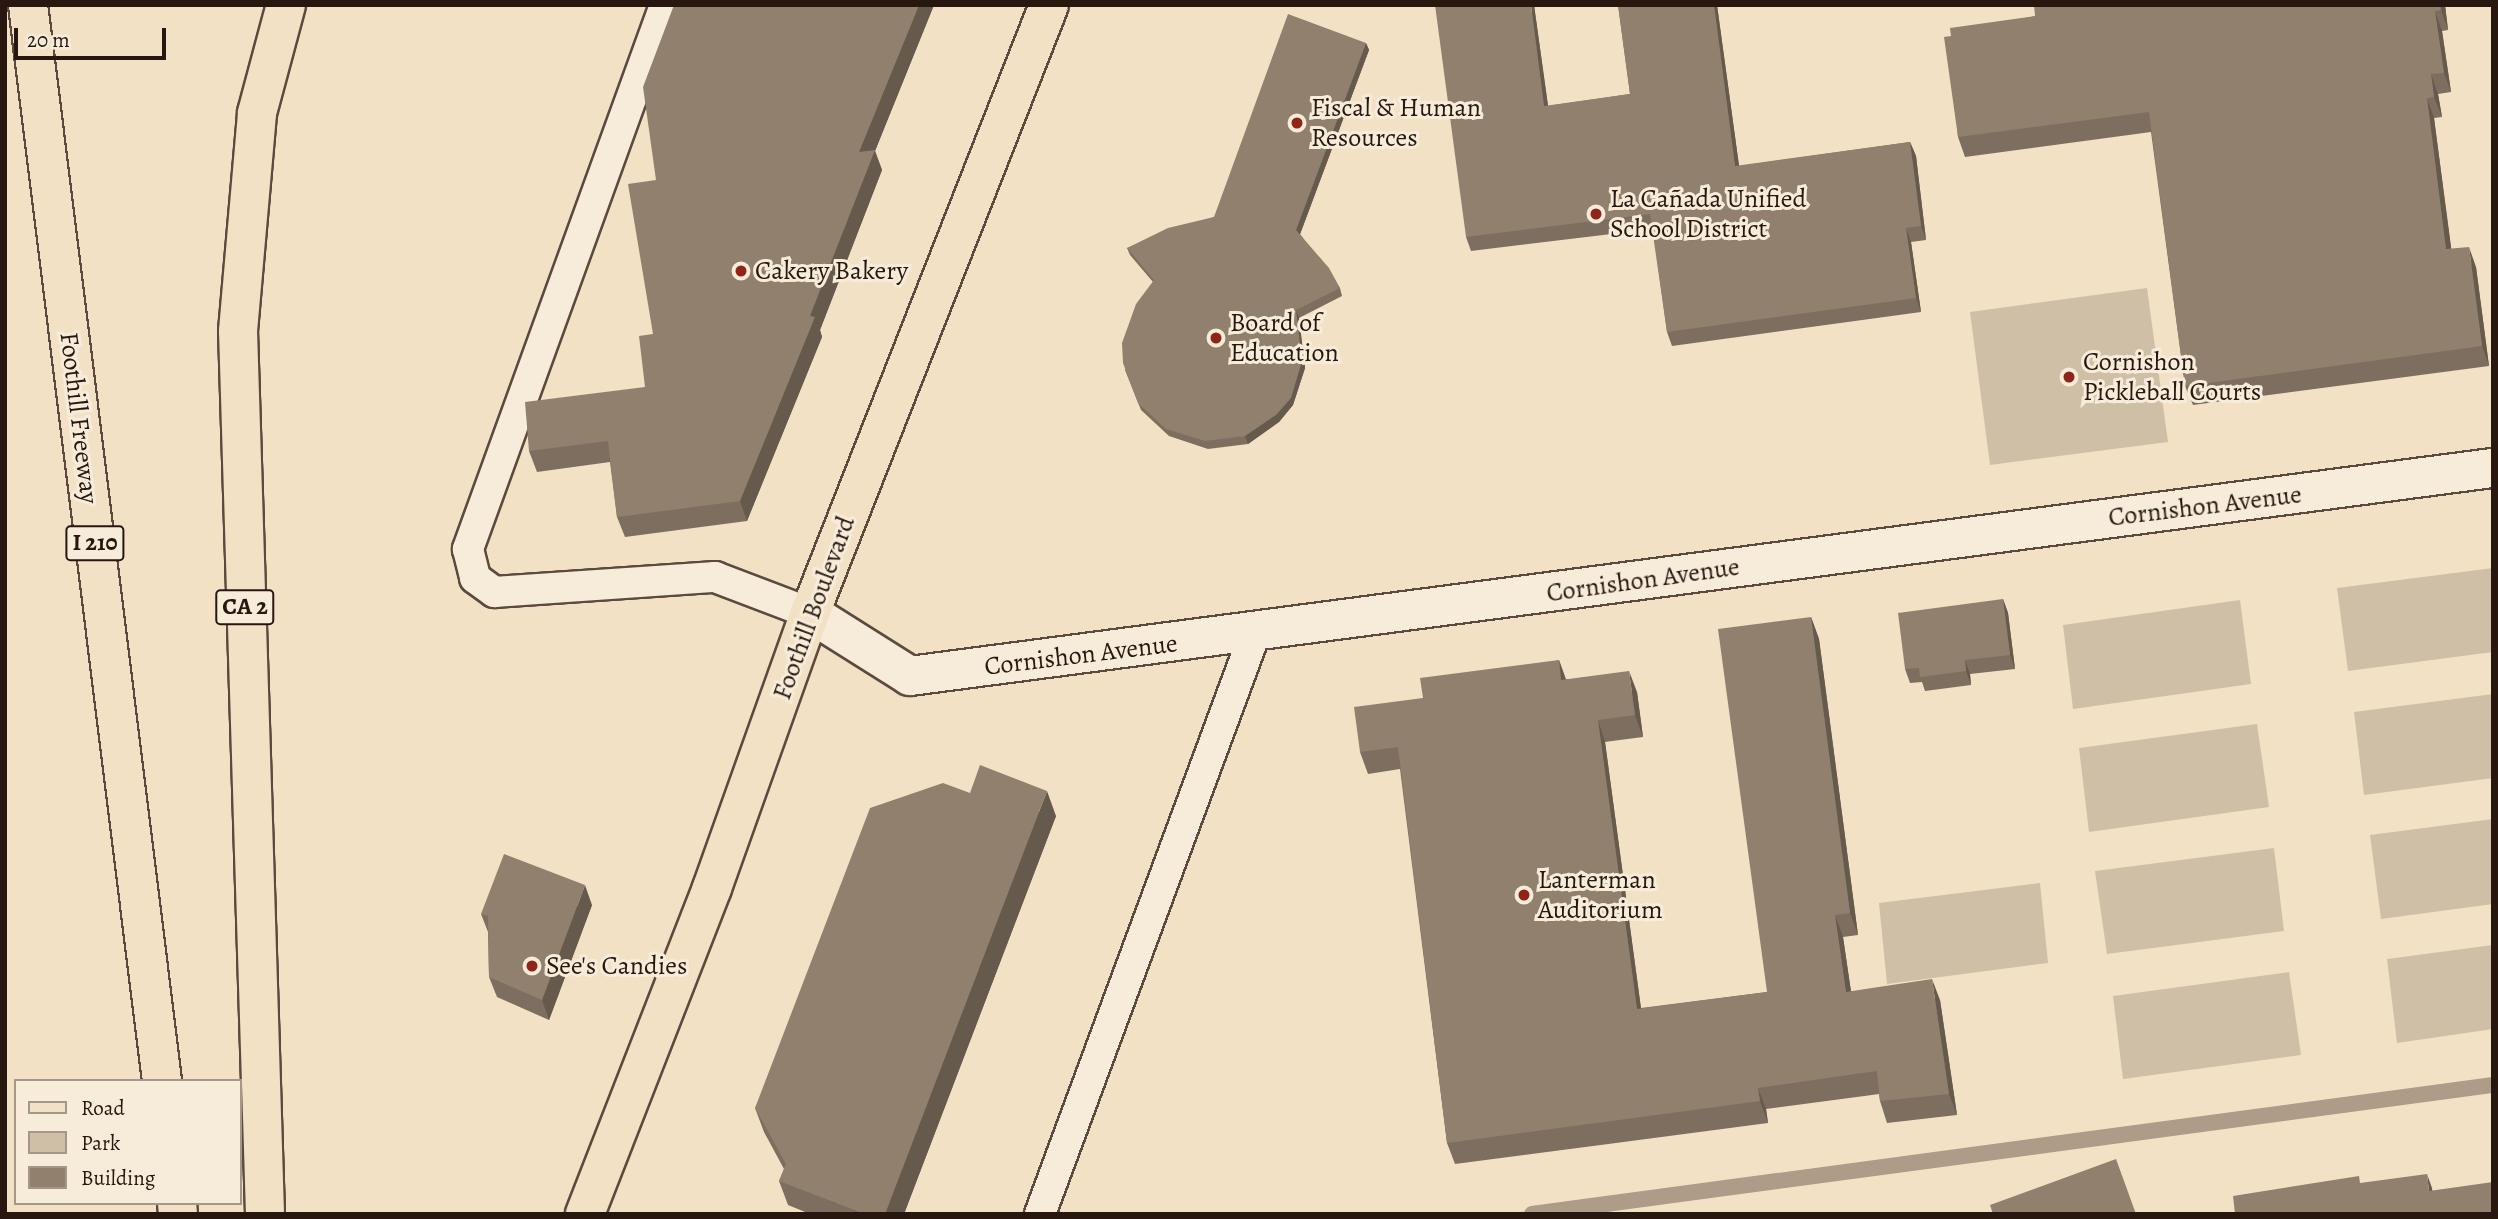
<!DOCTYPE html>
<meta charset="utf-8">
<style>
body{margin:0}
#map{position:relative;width:2498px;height:1219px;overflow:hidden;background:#f3e1c6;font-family:Alegreya,serif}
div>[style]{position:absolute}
.green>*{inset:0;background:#d0bfa7}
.stream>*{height:16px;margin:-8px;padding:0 8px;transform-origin:8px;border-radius:8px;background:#ae9c88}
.roads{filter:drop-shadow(2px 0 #5b4a3d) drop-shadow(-2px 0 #5b4a3d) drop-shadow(0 2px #5b4a3d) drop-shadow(0 -2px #5b4a3d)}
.lane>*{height:30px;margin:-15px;padding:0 15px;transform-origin:15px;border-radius:15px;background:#f7ecda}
.secondary>*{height:38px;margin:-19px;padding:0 19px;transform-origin:19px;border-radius:19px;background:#f7ecda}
.primary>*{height:38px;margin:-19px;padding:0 19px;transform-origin:19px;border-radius:19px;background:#f3e1c6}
.highway>*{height:38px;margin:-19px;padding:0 19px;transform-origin:19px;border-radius:19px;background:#f3e1c6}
.wall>*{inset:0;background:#7e6e5f}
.shaded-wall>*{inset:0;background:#665a4d}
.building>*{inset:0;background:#92806e}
.dots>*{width:19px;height:19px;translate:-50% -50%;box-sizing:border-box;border:4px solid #f7ecda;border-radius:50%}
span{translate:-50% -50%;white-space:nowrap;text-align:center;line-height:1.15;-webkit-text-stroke:6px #f7ecda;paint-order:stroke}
.shield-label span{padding:2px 5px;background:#f7ecda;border:2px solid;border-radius:5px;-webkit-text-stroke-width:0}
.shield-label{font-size:24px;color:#28170f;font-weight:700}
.poi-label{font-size:26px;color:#28170f}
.left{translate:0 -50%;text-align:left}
.street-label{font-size:26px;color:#28170f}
.frame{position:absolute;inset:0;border:7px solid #28170f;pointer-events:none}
.legend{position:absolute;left:14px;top:1079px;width:228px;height:126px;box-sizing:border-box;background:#f7ecda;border:2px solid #a49789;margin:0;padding:9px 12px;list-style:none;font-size:21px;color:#28170f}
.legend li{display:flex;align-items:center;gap:14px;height:35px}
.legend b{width:35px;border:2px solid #a49789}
.scale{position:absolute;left:14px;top:28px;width:152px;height:32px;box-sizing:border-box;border:4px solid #28170f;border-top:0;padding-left:9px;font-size:21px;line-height:24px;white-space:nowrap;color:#28170f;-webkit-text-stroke:5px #f7ecda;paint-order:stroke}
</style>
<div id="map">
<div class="green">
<div style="clip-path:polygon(2147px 288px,2168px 442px,1990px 465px,1970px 312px)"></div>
<div style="clip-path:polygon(2493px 568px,2493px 652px,2348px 671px,2337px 588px)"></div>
<div style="clip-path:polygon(2240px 600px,2251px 684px,2073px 709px,2063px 625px)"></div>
<div style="clip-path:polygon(2493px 694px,2493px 778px,2364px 795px,2354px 712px)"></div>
<div style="clip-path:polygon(2257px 724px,2269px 807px,2089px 832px,2079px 748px)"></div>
<div style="clip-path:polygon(2493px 819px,2493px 904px,2381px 919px,2370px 835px)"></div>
<div style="clip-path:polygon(2274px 848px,2284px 931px,2107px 954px,2095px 871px)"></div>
<div style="clip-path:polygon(2040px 883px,2048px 963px,1887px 984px,1879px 903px)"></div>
<div style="clip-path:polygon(2493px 945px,2493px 1029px,2397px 1043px,2387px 959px)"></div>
<div style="clip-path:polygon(2289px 972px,2301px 1055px,2123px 1079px,2113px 996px)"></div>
</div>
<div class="stream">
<div style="left:1532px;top:1214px;width:970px;rotate:-7.65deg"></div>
</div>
<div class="roads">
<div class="lane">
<div style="left:665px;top:5px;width:579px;rotate:109.91deg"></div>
<div style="left:468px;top:549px;width:30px;rotate:76deg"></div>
<div style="left:475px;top:578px;width:24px;rotate:36deg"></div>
<div style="left:494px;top:592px;width:222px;rotate:-3.9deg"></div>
<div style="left:715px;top:577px;width:102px;rotate:20.8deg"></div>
<div style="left:1040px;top:1214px;width:620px;rotate:-69.69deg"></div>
</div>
<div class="secondary">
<div style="left:810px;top:613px;width:118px;rotate:32.2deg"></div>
<div style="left:910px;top:676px;width:1597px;rotate:-7.49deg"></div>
</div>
<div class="primary">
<div style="left:585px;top:1214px;width:350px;rotate:-68.7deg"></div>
<div style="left:712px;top:888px;width:292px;rotate:-70.4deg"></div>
<div style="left:810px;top:613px;width:653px;rotate:-68.54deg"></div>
</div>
<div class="highway">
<div style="left:28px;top:5px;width:1084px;rotate:82.9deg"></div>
<div style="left:177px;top:1203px;width:11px;rotate:85deg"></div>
<div style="left:265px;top:1214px;width:883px;rotate:-91.75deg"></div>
<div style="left:238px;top:331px;width:219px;rotate:-85deg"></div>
<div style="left:257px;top:113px;width:112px;rotate:-75deg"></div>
</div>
</div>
<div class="wall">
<div style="clip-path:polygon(674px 5px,934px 5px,875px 151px,882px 170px,820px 330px,822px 337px,747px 521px,625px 537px,617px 517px,610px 462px,537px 472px,529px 451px,645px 387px,653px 334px,656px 180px)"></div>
<div style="clip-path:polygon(1534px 5px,1548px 106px,1630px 94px,1618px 5px,1717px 5px,1739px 166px,1910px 142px,1916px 156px,1926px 240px,1911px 242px,1921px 312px,1672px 346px,1667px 332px,1653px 229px,1471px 251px,1466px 237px)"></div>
<div style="clip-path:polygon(2445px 5px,2448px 30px,2442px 31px,2451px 92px,2438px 94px,2442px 117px,2434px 118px,2451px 249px,2476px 267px,2489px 366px,2193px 405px,2185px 386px,2151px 132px,1965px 157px,1958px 137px,1951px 36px,2035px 16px)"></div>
<div style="clip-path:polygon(1366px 43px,1369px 50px,1300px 234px,1340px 288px,1342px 296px,1299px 318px,1305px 368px,1293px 405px,1279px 422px,1248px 444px,1208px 449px,1169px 436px,1141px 410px,1125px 370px,1153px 282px,1130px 255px,1127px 248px,1214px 217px)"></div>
<div style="clip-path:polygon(2003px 599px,2008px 613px,2015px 669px,1970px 674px,1971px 685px,1925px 691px,1922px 682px,1910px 683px,1905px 669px)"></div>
<div style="clip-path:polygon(1811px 617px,1819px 639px,1858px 935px,1843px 937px,1851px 991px,1940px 1000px,1957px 1115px,1887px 1123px,1880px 1101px,1879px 1094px,1766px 1109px,1768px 1123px,1455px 1164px,1447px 1143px,1400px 769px,1368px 774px,1360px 752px,1423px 698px,1559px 660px,1566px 679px,1637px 692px,1643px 737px,1605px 742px,1641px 1008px,1767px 992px)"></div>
<div style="clip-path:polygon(970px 793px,1056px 816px,904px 1214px,810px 1214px,788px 1205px,779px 1181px,784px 1169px,764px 1132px,755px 1108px)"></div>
<div style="clip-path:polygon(592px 905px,549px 1020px,497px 997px,489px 977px,488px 932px,481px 914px)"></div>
</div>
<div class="shaded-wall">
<div style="clip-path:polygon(919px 5px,934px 5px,875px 151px,882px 170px,820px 330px,822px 337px,747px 521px,740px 501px,810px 316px,859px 152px)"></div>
<div style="clip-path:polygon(1531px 5px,1534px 5px,1550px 120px,1544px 106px)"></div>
<div style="clip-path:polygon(1714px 5px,1717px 5px,1741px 180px,1735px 166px)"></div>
<div style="clip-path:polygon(2440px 5px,2445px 5px,2448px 30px,2441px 10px)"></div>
<div style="clip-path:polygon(2435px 11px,2442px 31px,2451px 92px,2444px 73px)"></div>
<div style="clip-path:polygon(1366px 43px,1369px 50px,1299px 237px,1296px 230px)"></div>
<div style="clip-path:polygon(2431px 74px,2438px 94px,2442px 117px,2434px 97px)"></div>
<div style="clip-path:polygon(2427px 98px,2434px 118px,2454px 269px,2446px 249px)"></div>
<div style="clip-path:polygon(1910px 142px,1916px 156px,1926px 240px,1921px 226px)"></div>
<div style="clip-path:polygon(1906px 228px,1911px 242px,1921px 312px,1916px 298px)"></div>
<div style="clip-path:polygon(2469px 247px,2476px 267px,2489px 366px,2482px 346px)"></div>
<div style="clip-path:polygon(1296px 310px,1299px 318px,1305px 368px,1293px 405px,1279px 422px,1248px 444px,1245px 436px)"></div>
<div style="clip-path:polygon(2003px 599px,2008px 613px,2015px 669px,2010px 655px)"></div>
<div style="clip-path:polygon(1811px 617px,1819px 639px,1858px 935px,1850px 913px)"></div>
<div style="clip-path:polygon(1559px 660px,1566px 681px,1561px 680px)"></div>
<div style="clip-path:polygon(1965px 660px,1970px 674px,1971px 685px,1966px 671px)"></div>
<div style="clip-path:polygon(1629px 671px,1637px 692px,1643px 737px,1635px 715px)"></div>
<div style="clip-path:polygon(1598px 720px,1605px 742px,1644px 1031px,1637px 1009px)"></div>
<div style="clip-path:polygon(1047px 791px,1056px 816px,904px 1214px,885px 1214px)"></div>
<div style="clip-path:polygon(585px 885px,592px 905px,549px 1020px,542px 1000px)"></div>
<div style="clip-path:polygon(1835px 915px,1843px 937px,1854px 1013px,1846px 992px)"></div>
<div style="clip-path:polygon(1932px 979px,1940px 1000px,1957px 1115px,1949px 1094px)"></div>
<div style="clip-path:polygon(1758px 1088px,1766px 1109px,1768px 1123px,1760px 1101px)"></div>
<div style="clip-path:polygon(2427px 1174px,2432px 1188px,2434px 1205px,2429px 1191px)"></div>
</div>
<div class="building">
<div style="clip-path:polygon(674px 5px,919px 5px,859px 152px,875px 150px,810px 316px,815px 317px,740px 501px,617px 517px,608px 441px,529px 451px,525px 402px,645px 387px,639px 336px,653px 334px,628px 184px,656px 180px,643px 87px)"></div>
<div style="clip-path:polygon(1435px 5px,1531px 5px,1544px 106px,1630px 94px,1618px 5px,1714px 5px,1735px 166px,1910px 142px,1921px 226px,1906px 228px,1916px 298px,1667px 332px,1650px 214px,1466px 237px)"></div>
<div style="clip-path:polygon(2034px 5px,2440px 5px,2441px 10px,2435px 11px,2444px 73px,2431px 74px,2434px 97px,2427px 98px,2446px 249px,2469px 247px,2482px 346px,2185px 386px,2149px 112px,1958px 137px,1944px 37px,1951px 36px,1950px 28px,2035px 16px)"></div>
<div style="clip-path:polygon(1288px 14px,1366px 43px,1296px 230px,1329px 268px,1340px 288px,1296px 310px,1302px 361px,1291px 398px,1276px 415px,1245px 436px,1205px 441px,1166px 429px,1138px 403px,1123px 363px,1122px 343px,1136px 304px,1154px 280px,1127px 248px,1168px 228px,1214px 217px)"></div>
<div style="clip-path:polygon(2003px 599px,2010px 655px,1965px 660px,1966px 671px,1920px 677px,1919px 668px,1905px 669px,1898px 613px)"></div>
<div style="clip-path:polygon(1811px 617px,1850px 913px,1835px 915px,1846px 992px,1932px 979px,1949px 1094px,1880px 1101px,1877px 1071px,1758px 1088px,1760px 1101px,1447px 1143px,1398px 747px,1360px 752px,1354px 707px,1423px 698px,1420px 678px,1559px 660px,1561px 680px,1629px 671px,1635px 715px,1598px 720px,1637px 1009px,1767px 992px,1718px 629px)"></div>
<div style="clip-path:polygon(980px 765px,1047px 791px,885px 1214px,865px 1214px,779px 1181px,786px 1164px,755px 1108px,870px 808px,943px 783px,970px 793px)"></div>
<div style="clip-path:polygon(504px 854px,585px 885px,542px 1000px,489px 977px,488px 916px,481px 914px)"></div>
<div style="clip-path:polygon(2116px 1159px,2136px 1214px,1993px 1214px,1990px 1205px)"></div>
<div style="clip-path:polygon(2427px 1174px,2429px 1191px,2493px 1182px,2493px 1214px,2235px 1214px,2233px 1196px,2359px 1176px,2360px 1183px)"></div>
</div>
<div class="dots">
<div style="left:1297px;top:123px;background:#8f2418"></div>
<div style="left:1596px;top:214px;background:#8f2418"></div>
<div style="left:741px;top:271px;background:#8f2418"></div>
<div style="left:1216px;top:338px;background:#8f2418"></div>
<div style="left:2069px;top:377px;background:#8f2418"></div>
<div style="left:1524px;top:895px;background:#8f2418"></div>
<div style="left:532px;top:966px;background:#8f2418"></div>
</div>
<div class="shield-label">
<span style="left:95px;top:543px">I 210</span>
<span style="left:245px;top:607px">CA 2</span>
</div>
<div class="poi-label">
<span class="left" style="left:1311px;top:123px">Fiscal &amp; Human<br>Resources</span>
<span class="left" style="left:1610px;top:214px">La Cañada Unified<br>School District</span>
<span class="left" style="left:755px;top:271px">Cakery Bakery</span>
<span class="left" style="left:1230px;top:338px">Board of<br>Education</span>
<span class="left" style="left:2083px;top:377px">Cornishon<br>Pickleball Courts</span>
<span class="left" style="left:1538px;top:895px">Lanterman<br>Auditorium</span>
<span class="left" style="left:546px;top:966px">See's Candies</span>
</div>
<div class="street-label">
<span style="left:79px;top:418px;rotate:83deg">Foothill Freeway</span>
<span style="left:2205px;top:506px;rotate:-7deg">Cornishon Avenue</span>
<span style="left:1643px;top:580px;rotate:-8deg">Cornishon Avenue</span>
<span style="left:814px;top:608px;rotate:-70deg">Foothill Boulevard</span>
<span style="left:1081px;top:655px;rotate:-7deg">Cornishon Avenue</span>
</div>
<div class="frame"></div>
<ul class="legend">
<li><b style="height:9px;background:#f3e1c6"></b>Road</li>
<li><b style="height:19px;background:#d0bfa7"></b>Park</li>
<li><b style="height:19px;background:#92806e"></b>Building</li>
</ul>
<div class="scale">20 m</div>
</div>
